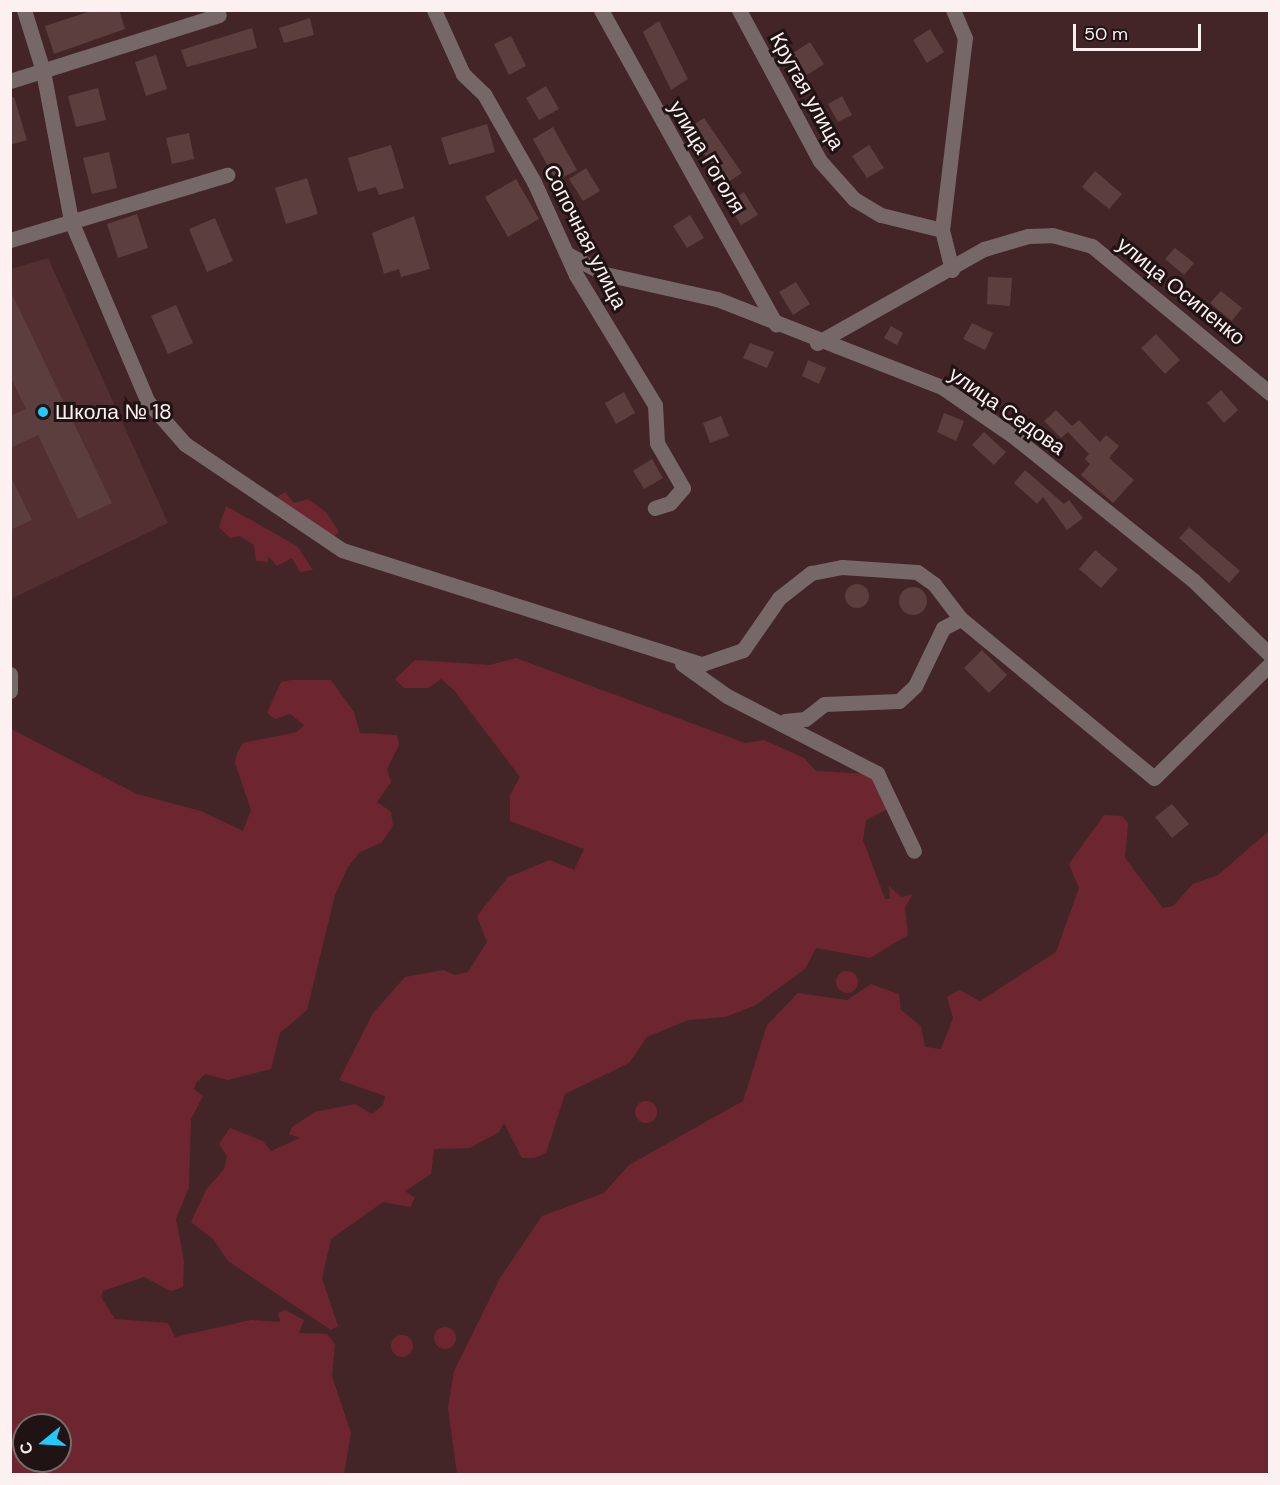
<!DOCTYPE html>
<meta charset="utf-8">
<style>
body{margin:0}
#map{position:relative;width:1280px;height:1485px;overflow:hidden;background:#432527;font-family:"DM Sans",sans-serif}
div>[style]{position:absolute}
.built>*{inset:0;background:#532f32}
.green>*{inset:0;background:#6d262f}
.round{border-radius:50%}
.building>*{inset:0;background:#5d3e3f}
.minor>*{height:15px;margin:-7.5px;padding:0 7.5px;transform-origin:7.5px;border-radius:7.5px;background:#776868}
.dots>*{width:16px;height:16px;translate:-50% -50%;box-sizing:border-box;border:3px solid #201313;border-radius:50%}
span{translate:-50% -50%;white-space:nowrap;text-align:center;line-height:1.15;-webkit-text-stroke:6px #201313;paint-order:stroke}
.street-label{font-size:21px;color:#fcf0f0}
.poi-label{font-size:21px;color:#fcf0f0}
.left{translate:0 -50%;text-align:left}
.frame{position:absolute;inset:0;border:12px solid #fcf0f0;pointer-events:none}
.north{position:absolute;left:12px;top:1413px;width:60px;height:60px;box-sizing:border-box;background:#201313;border:2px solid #786b6b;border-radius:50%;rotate:252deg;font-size:16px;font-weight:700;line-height:24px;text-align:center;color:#fcf0f0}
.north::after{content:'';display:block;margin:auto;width:21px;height:27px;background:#23c9fe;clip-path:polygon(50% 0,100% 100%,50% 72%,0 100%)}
.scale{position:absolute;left:1073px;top:24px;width:128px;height:27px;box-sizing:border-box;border:3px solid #fcf0f0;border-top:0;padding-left:8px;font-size:18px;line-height:21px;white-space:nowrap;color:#fcf0f0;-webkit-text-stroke:4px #201313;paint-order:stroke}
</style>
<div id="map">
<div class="built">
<div style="clip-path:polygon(48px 258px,168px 523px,11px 599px,11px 269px)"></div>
</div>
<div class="green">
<div style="clip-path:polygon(285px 492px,294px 503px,308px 499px,326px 512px,339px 532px,332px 538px,277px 497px)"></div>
<div style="clip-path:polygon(226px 506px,297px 546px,313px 570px,300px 572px,292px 558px,277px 566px,268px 556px,268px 562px,256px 561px,254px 545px,240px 536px,230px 538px,219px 527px)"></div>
<div style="clip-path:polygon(516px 658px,745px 743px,764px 740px,804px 758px,816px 771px,870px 774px,888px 809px,866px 820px,863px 840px,885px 899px,890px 899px,889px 886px,901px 897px,913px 894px,905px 907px,908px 935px,870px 958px,816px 948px,805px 969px,754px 1006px,725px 1017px,688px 1020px,647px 1037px,629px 1063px,565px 1094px,546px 1153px,534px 1158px,522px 1158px,504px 1123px,499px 1132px,470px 1148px,434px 1149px,431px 1174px,405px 1191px,415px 1198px,410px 1207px,383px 1202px,331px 1239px,322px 1278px,338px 1326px,331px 1330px,228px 1261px,213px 1239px,191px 1222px,206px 1190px,224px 1169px,227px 1156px,219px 1144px,230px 1128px,263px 1141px,271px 1151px,300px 1138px,289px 1134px,292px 1127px,315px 1112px,355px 1104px,372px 1114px,383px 1105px,385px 1096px,339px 1080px,373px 1013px,405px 977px,443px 970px,455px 975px,468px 972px,487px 942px,477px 916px,508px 877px,550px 860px,574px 870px,584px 849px,510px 821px,510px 795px,520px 777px,454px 690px,441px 679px,428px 688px,404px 688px,395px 679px,415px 660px,490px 665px)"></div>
<div style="clip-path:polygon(evenodd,291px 680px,331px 680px,354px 712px,360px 733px,397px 735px,399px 745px,387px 769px,391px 782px,377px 802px,391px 812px,393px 826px,381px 843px,360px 852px,348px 867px,335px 895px,307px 1010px,280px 1033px,271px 1069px,228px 1080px,205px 1074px,196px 1083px,194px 1089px,203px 1096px,191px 1119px,189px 1187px,176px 1219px,184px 1261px,183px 1287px,171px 1291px,144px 1277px,103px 1291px,101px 1297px,115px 1319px,168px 1323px,175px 1337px,251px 1320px,280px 1322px,278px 1313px,285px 1310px,304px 1320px,299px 1333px,327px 1334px,335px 1344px,332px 1376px,351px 1433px,344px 1474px,11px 1474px,11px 729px,137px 794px,201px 811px,243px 831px,251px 810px,235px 763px,237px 753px,243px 743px,297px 732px,304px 725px,290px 714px,275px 719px,267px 713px,281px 682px,291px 680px,24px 1425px,60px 1425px,60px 1461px,24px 1461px,24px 1425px)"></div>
<div style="clip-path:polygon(1104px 815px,1122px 816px,1128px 823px,1125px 858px,1163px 908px,1173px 906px,1193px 884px,1218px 875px,1269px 831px,1269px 1474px,457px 1474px,448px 1408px,454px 1371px,500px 1278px,542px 1216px,604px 1193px,629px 1165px,743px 1101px,767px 1025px,798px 993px,847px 1000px,871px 984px,890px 991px,899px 994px,901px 1010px,921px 1026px,925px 1047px,941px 1049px,953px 1018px,947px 997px,959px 990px,980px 1001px,1056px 952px,1079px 888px,1069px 864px)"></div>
<div class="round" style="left:836px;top:971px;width:22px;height:22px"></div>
<div class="round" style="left:635px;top:1101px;width:22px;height:22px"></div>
<div class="round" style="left:434px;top:1327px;width:22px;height:22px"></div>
<div class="round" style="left:391px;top:1335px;width:22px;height:22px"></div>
</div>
<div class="building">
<div style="clip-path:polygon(94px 10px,119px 10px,125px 29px,54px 54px,45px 26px)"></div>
<div style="clip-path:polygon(310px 18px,314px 35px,284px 43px,279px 28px)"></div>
<div style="clip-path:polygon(659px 21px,688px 79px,671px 90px,643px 32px)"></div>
<div style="clip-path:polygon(252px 28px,257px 48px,187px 67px,181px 50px)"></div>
<div style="clip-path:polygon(930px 29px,944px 52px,927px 63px,913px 40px)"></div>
<div style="clip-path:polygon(511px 36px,526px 66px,509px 75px,494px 44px)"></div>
<div style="clip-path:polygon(810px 42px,824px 64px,807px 75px,793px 53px)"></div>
<div style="clip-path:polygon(156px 55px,167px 89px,146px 96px,135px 62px)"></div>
<div style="clip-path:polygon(546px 86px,559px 109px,539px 120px,526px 98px)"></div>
<div style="clip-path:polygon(98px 88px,106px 120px,76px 127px,68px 96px)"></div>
<div style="clip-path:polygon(842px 96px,852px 115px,838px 122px,828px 104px)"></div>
<div style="clip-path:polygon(14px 97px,27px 140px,10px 145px,10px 98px)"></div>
<div style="clip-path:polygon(704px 118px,742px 173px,725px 184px,687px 129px)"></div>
<div style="clip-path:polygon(487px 124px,495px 152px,449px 165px,441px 138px)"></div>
<div style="clip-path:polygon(553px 127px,577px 170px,556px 181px,533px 139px)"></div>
<div style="clip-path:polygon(189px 133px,194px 159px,172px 164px,166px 138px)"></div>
<div style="clip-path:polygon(391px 145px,404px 188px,379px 195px,376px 187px,358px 192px,348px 158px)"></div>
<div style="clip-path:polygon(869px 145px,884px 168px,867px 178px,852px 156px)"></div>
<div style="clip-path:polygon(109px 152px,117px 188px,92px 194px,83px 158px)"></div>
<div style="clip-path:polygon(586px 168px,600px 191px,583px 201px,569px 179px)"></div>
<div style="clip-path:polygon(1095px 171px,1122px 194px,1109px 209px,1082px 187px)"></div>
<div style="clip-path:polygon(307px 178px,318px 214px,286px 224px,275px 188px)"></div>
<div style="clip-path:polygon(516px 179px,539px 219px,508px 237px,485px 197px)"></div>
<div style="clip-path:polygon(744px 192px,758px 215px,741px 225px,727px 203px)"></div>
<div style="clip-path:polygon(137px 214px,148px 248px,118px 258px,107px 224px)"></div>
<div style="clip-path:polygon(690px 215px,704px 238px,687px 248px,673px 226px)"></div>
<div style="clip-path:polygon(414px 216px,430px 269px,401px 277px,399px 269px,384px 274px,372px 233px)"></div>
<div style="clip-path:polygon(215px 218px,233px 261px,207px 272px,189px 229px)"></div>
<div style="clip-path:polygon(1175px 248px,1194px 263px,1184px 275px,1165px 259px)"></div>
<div style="clip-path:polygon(988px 277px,1012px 278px,1010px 306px,987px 304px)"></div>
<div style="clip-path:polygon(796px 282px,810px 304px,793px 315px,779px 292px)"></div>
<div style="clip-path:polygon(10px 290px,112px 503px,78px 519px,38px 435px,10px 448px,10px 416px,26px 409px,10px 376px)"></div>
<div style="clip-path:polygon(1221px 291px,1242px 308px,1232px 321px,1210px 303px)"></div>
<div style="clip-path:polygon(176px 305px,193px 343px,168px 354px,151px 316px)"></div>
<div style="clip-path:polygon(972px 323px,993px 333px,985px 350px,963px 339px)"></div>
<div style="clip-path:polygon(891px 326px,903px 333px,897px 345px,884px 338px)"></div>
<div style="clip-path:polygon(1156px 334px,1180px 360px,1165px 374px,1141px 348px)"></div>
<div style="clip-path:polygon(750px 343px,774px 352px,767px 368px,743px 358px)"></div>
<div style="clip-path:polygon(808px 360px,826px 368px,819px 384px,802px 376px)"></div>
<div style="clip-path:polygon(1221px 390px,1238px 410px,1224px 423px,1207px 403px)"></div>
<div style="clip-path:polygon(624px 392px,635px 413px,616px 424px,605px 403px)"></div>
<div style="clip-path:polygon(1056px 410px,1072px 426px,1079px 420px,1100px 442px,1106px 435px,1119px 446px,1109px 458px,1134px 480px,1113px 503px,1081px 475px,1090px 464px,1085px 459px,1089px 454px,1068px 432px,1061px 438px,1044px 421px)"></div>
<div style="clip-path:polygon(944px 413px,964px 421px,956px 441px,937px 432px)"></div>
<div style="clip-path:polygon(721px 416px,729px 436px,710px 443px,703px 423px)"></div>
<div style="clip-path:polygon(984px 432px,1006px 452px,994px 465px,972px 445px)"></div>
<div style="clip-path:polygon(652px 459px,663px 478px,644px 489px,633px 471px)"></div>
<div style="clip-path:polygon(1025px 470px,1064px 504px,1069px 500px,1083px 518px,1067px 530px,1043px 497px,1037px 504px,1014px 483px)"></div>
<div style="clip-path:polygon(10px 475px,32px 520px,10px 530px)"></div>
<div style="clip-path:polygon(1189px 527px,1240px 571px,1229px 583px,1179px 538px)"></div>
<div style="clip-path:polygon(1095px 550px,1118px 569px,1101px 588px,1079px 569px)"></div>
<div class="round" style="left:845px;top:584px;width:24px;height:24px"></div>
<div class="round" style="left:899px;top:587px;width:28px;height:28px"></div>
<div style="clip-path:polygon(982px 650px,1007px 675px,989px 693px,964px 668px)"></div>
<div style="clip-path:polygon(1172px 804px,1189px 824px,1172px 838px,1155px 817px)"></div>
</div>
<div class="minor">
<div style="left:24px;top:10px;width:64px;rotate:72.7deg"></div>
<div style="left:43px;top:71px;width:153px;rotate:79.4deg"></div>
<div style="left:71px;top:221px;width:197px;rotate:67deg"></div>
<div style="left:148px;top:402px;width:56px;rotate:48.6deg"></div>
<div style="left:185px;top:444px;width:189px;rotate:34deg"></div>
<div style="left:342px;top:550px;width:378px;rotate:17.6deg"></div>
<div style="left:702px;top:664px;width:43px;rotate:-18.9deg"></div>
<div style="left:743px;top:650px;width:63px;rotate:-55.3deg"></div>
<div style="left:779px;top:598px;width:41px;rotate:-38deg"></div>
<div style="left:811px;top:573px;width:32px;rotate:-11deg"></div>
<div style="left:842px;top:567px;width:75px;rotate:3.8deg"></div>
<div style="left:917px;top:572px;width:21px;rotate:35deg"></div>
<div style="left:934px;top:584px;width:43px;rotate:52.6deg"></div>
<div style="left:960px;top:618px;width:251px;rotate:39.5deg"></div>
<div style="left:1154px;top:778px;width:163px;rotate:-44.5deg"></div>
<div style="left:434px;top:10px;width:70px;rotate:65.6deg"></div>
<div style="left:463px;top:74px;width:29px;rotate:44deg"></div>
<div style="left:484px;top:94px;width:101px;rotate:60.4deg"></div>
<div style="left:534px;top:182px;width:102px;rotate:65.7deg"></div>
<div style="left:576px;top:275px;width:152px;rotate:58.7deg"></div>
<div style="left:655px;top:405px;width:38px;rotate:87deg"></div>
<div style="left:657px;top:443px;width:52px;rotate:60deg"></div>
<div style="left:683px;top:488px;width:20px;rotate:131deg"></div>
<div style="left:670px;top:503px;width:16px;rotate:162deg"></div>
<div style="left:601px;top:10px;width:360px;rotate:60.9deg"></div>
<div style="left:739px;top:10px;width:171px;rotate:61.8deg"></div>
<div style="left:820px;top:161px;width:51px;rotate:48.2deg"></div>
<div style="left:854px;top:199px;width:31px;rotate:31deg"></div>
<div style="left:881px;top:215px;width:63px;rotate:13.8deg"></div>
<div style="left:10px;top:81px;width:219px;rotate:-17.5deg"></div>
<div style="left:10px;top:240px;width:227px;rotate:-16.7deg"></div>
<div style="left:569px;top:255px;width:41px;rotate:27.8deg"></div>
<div style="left:605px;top:274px;width:115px;rotate:12.6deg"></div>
<div style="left:717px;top:299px;width:242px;rotate:21.4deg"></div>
<div style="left:942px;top:387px;width:86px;rotate:34.6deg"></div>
<div style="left:1013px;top:436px;width:231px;rotate:38.7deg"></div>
<div style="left:1193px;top:580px;width:107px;rotate:44.2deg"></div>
<div style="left:952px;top:270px;width:41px;rotate:-104deg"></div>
<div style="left:942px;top:230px;width:193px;rotate:-83.2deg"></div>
<div style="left:965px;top:38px;width:30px;rotate:-113deg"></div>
<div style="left:817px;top:343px;width:192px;rotate:-29.4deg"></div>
<div style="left:984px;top:249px;width:46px;rotate:-16.5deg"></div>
<div style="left:1028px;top:236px;width:24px;rotate:-2deg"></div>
<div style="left:1052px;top:235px;width:41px;rotate:15.4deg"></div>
<div style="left:1092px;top:246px;width:231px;rotate:39.6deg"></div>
<div style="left:682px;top:664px;width:55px;rotate:35.4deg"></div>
<div style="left:727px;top:696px;width:169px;rotate:27.2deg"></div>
<div style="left:877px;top:773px;width:86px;rotate:64.6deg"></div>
<div style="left:10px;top:674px;width:17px;rotate:90deg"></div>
<div style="left:785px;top:721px;width:20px;rotate:-6deg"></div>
<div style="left:805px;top:719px;width:24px;rotate:-38deg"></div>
<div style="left:824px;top:704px;width:75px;rotate:-2.3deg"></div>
<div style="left:899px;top:701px;width:22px;rotate:-43deg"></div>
<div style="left:915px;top:686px;width:64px;rotate:-64.2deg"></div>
<div style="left:943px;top:628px;width:20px;rotate:-27deg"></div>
</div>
<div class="dots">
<div style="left:43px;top:412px;background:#23c9fe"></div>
</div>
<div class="street-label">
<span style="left:807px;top:91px;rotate:61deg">Крутая улица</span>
<span style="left:707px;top:157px;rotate:59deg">улица Гоголя</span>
<span style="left:585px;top:237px;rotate:63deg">Сопочная улица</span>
<span style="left:1181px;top:291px;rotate:39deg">улица Осипенко</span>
<span style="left:1007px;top:411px;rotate:35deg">улица Седова</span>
</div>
<div class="poi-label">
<span class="left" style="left:55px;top:412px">Школа № 18</span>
</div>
<div class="frame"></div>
<div class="north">С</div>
<div class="scale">50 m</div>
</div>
